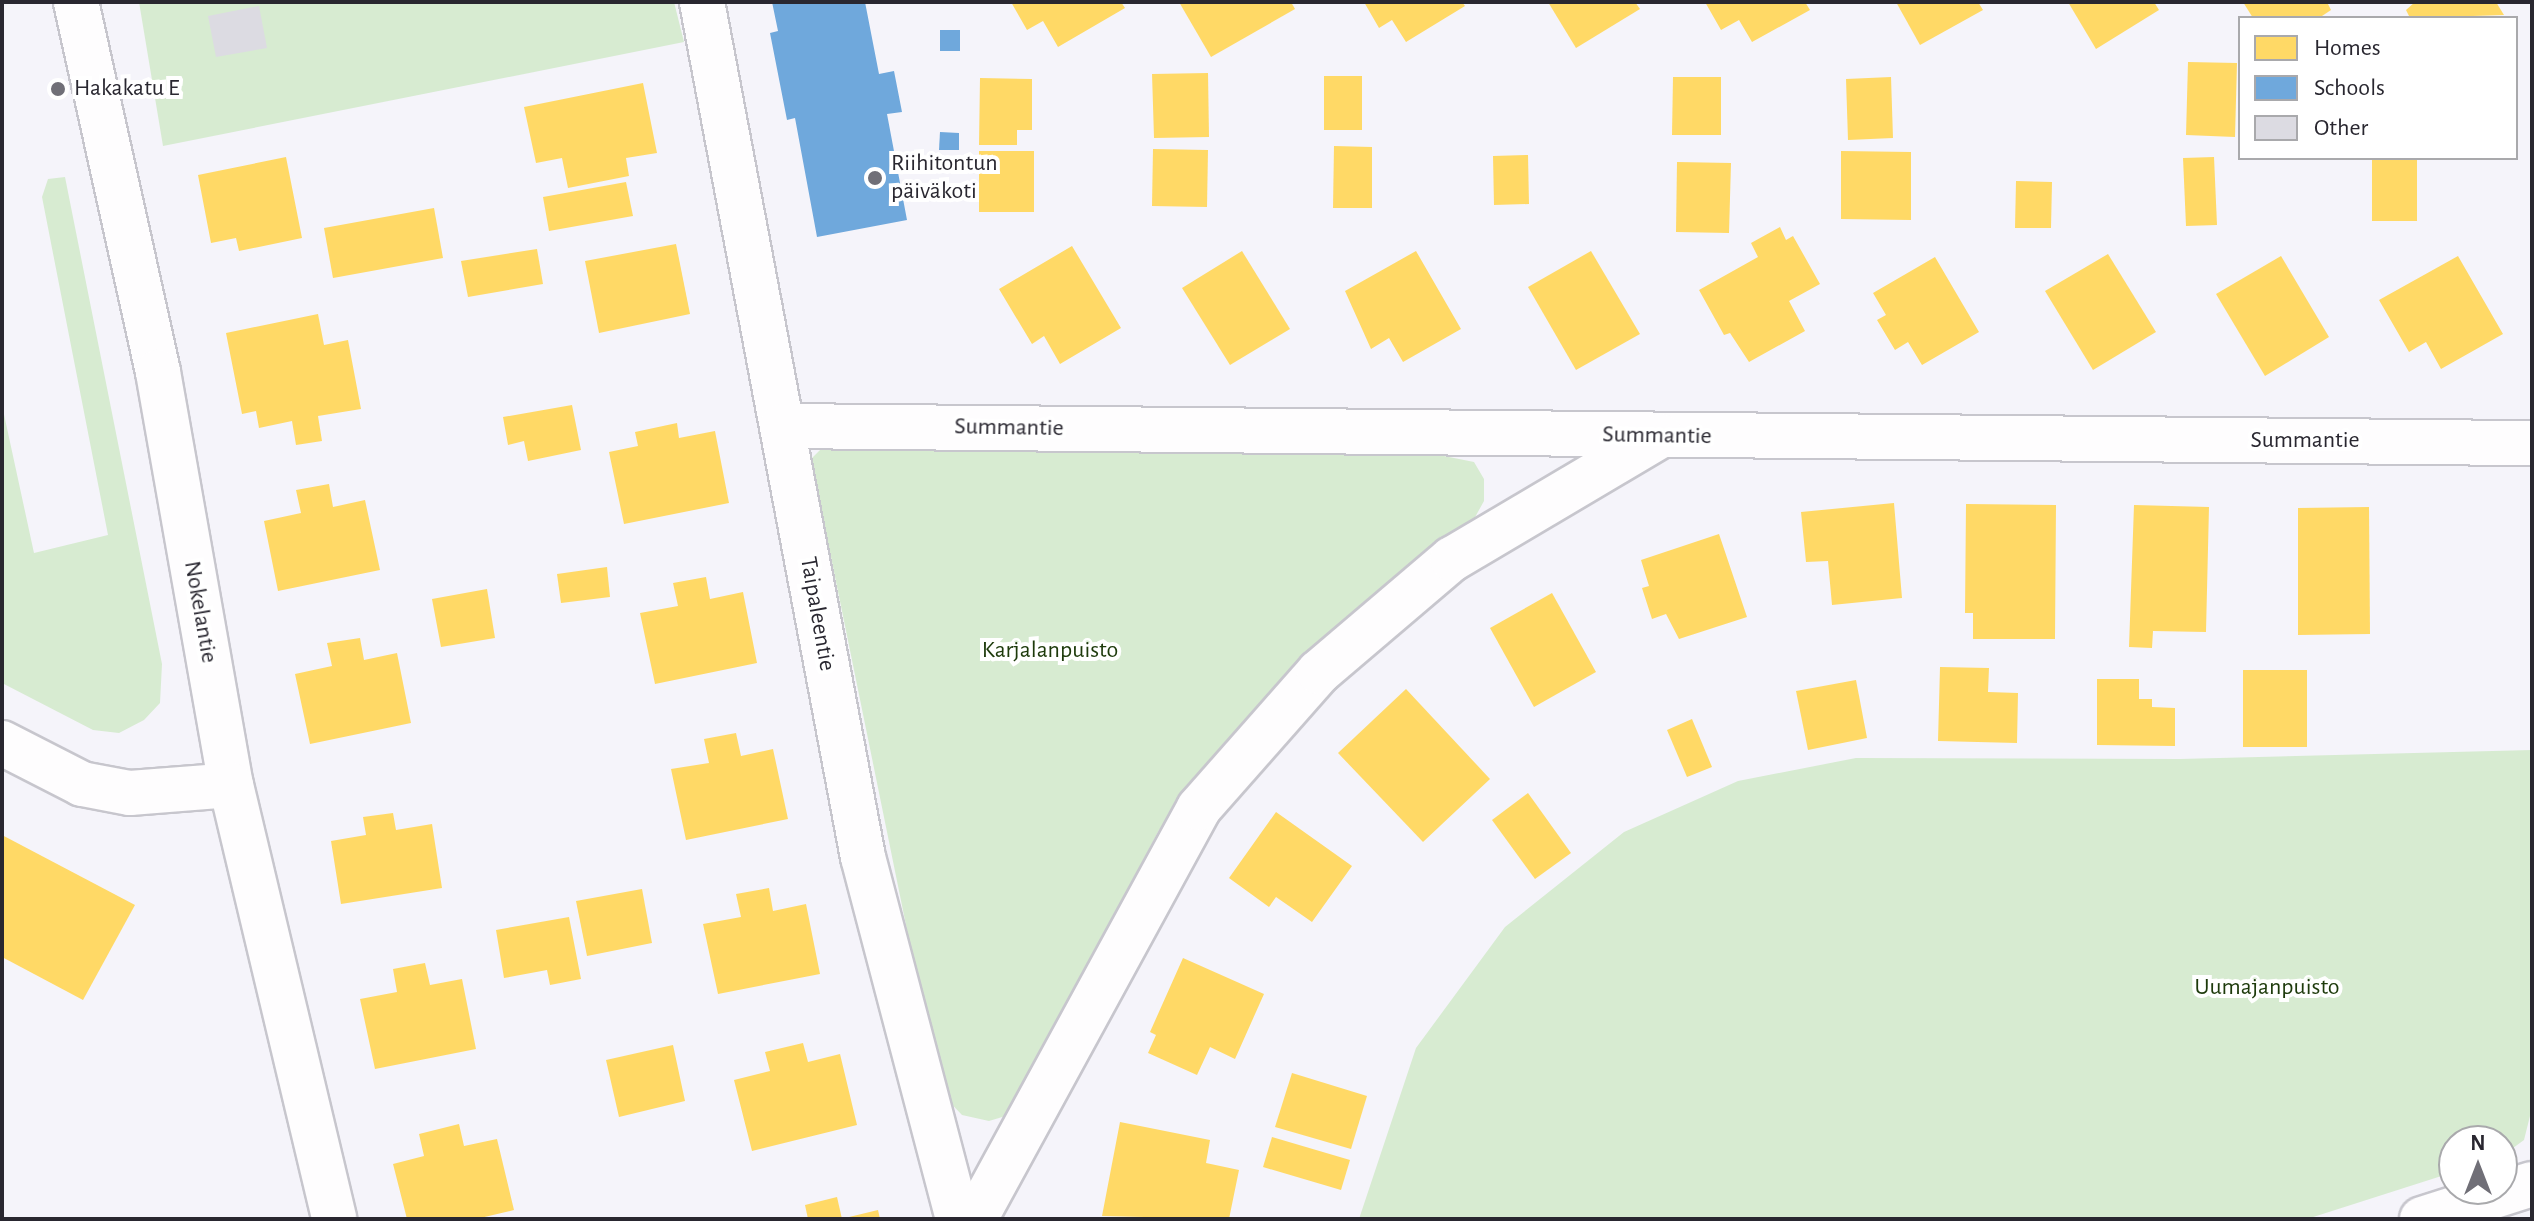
<!DOCTYPE html>
<meta charset="utf-8">
<style>
body{margin:0}
#map{position:relative;width:2534px;height:1221px;overflow:hidden;background:#f5f4fa;font-family:"Alegreya Sans",sans-serif}
div>[style]{position:absolute}
.green>*{inset:0;background:#d7ebd1}
.homes>*{inset:0;background:#ffd966}
.schools>*{inset:0;background:#6fa8dc}
.building>*{inset:0;background:#dcdbe2}
.roads{filter:drop-shadow(2px 0 #c7c6cd) drop-shadow(-2px 0 #c7c6cd) drop-shadow(0 2px #c7c6cd) drop-shadow(0 -2px #c7c6cd)}
.minor>*{height:44px;margin:-22px;padding:0 22px;transform-origin:22px;border-radius:22px;background:#fefdfe}
.dots>*{width:22px;height:22px;translate:-50% -50%;box-sizing:border-box;border:4px solid #fff;border-radius:50%}
span{translate:-50% -50%;white-space:nowrap;text-align:center;line-height:1.15;-webkit-text-stroke:8px #fff;paint-order:stroke}
.poi-label{font-size:24px;color:#292730}
.left{translate:0 -50%;text-align:left}
.street-label{font-size:24px;color:#292730}
.park-label{font-size:24px;color:#1d3a0b}
.frame{position:absolute;inset:0;border:4px solid #292730;pointer-events:none}
.legend{position:absolute;left:2238px;top:16px;width:280px;height:144px;box-sizing:border-box;background:#fff;border:2px solid #a9a9ac;margin:0;padding:10px 14px;list-style:none;font-size:24px;color:#292730}
.legend li{display:flex;align-items:center;gap:16px;height:40px}
.legend b{width:40px;border:2px solid #a9a9ac}
.north{position:absolute;left:2438px;top:1125px;width:80px;height:80px;box-sizing:border-box;background:#fff;border:2px solid #a9a9ac;border-radius:50%;rotate:0deg;font-size:22px;font-weight:700;line-height:32px;text-align:center;color:#292730}
.north::after{content:'';display:block;margin:auto;width:28px;height:36px;background:#706f77;clip-path:polygon(50% 0,100% 100%,50% 72%,0 100%)}
</style>
<div id="map">
<div class="green">
<div style="clip-path:polygon(139px 2px,674px 2px,684px 42px,163px 146px)"></div>
<div style="clip-path:polygon(65px 177px,162px 664px,160px 703px,144px 720px,119px 733px,93px 730px,2px 683px,2px 405px,34px 553px,108px 535px,42px 197px,48px 179px)"></div>
<div style="clip-path:polygon(821px 449px,1444px 456px,1474px 462px,1484px 479px,1484px 501px,1474px 519px,1296px 663px,1159px 830px,1009px 1115px,989px 1121px,962px 1115px,940px 1092px,811px 459px)"></div>
<div style="clip-path:polygon(2532px 750px,2532px 1108px,2524px 1140px,2502px 1156px,2502px 1141px,2454px 1141px,2454px 1172px,2307px 1219px,1359px 1219px,1416px 1048px,1505px 927px,1624px 832px,1738px 781px,1856px 758px,2180px 759px)"></div>
</div>
<div class="homes">
<div style="clip-path:polygon(1011px 2px,1121px 2px,1125px 8px,1058px 47px,1043px 21px,1027px 30px)"></div>
<div style="clip-path:polygon(1179px 2px,1291px 2px,1295px 9px,1211px 57px)"></div>
<div style="clip-path:polygon(1364px 2px,1462px 2px,1465px 6px,1406px 42px,1392px 20px,1379px 28px)"></div>
<div style="clip-path:polygon(1548px 2px,1635px 2px,1640px 9px,1576px 48px)"></div>
<div style="clip-path:polygon(1705px 2px,1805px 2px,1810px 10px,1752px 42px,1739px 20px,1721px 30px)"></div>
<div style="clip-path:polygon(1896px 2px,1978px 2px,1983px 10px,1920px 45px)"></div>
<div style="clip-path:polygon(2068px 2px,2154px 2px,2159px 10px,2096px 49px)"></div>
<div style="clip-path:polygon(2243px 2px,2327px 2px,2331px 10px,2319px 18px,2253px 18px)"></div>
<div style="clip-path:polygon(2415px 2px,2496px 2px,2504px 15px,2410px 18px,2406px 10px)"></div>
<div style="clip-path:polygon(2188px 62px,2237px 63px,2235px 137px,2186px 135px)"></div>
<div style="clip-path:polygon(1208px 73px,1209px 137px,1154px 138px,1152px 74px)"></div>
<div style="clip-path:polygon(1324px 76px,1362px 76px,1362px 130px,1324px 130px)"></div>
<div style="clip-path:polygon(1673px 77px,1721px 77px,1721px 135px,1672px 135px)"></div>
<div style="clip-path:polygon(1891px 77px,1893px 138px,1848px 140px,1846px 79px)"></div>
<div style="clip-path:polygon(980px 78px,1032px 79px,1032px 130px,1017px 130px,1017px 145px,979px 145px)"></div>
<div style="clip-path:polygon(643px 83px,657px 153px,626px 158px,629px 176px,568px 188px,562px 158px,536px 163px,524px 107px)"></div>
<div style="clip-path:polygon(1334px 146px,1372px 147px,1372px 208px,1333px 208px)"></div>
<div style="clip-path:polygon(1153px 149px,1208px 150px,1207px 207px,1152px 206px)"></div>
<div style="clip-path:polygon(979px 151px,1034px 151px,1034px 212px,979px 212px)"></div>
<div style="clip-path:polygon(1841px 151px,1911px 152px,1911px 220px,1841px 219px)"></div>
<div style="clip-path:polygon(1528px 155px,1529px 204px,1494px 205px,1493px 156px)"></div>
<div style="clip-path:polygon(286px 157px,302px 238px,239px 251px,236px 238px,211px 243px,198px 175px)"></div>
<div style="clip-path:polygon(2214px 157px,2217px 225px,2186px 226px,2183px 158px)"></div>
<div style="clip-path:polygon(2372px 158px,2417px 158px,2417px 221px,2372px 221px)"></div>
<div style="clip-path:polygon(1677px 162px,1731px 163px,1729px 233px,1676px 232px)"></div>
<div style="clip-path:polygon(2016px 181px,2052px 182px,2051px 228px,2015px 228px)"></div>
<div style="clip-path:polygon(626px 182px,633px 216px,549px 231px,543px 197px)"></div>
<div style="clip-path:polygon(434px 208px,443px 258px,333px 278px,324px 228px)"></div>
<div style="clip-path:polygon(1780px 227px,1786px 240px,1793px 236px,1820px 284px,1789px 301px,1805px 331px,1749px 362px,1730px 333px,1724px 335px,1699px 290px,1758px 257px,1751px 243px)"></div>
<div style="clip-path:polygon(676px 244px,690px 314px,599px 333px,585px 261px)"></div>
<div style="clip-path:polygon(1072px 246px,1121px 328px,1060px 364px,1044px 336px,1032px 344px,999px 289px)"></div>
<div style="clip-path:polygon(537px 249px,543px 284px,468px 297px,461px 261px)"></div>
<div style="clip-path:polygon(1242px 251px,1290px 329px,1230px 365px,1182px 288px)"></div>
<div style="clip-path:polygon(1416px 251px,1461px 329px,1403px 362px,1389px 338px,1371px 349px,1345px 291px)"></div>
<div style="clip-path:polygon(1591px 251px,1640px 334px,1576px 370px,1528px 287px)"></div>
<div style="clip-path:polygon(2108px 254px,2156px 332px,2093px 370px,2045px 291px)"></div>
<div style="clip-path:polygon(2281px 256px,2329px 337px,2265px 376px,2216px 294px)"></div>
<div style="clip-path:polygon(2458px 256px,2503px 334px,2441px 369px,2426px 342px,2409px 352px,2379px 300px)"></div>
<div style="clip-path:polygon(1935px 257px,1979px 332px,1922px 365px,1908px 342px,1895px 350px,1877px 320px,1886px 315px,1873px 293px)"></div>
<div style="clip-path:polygon(318px 314px,324px 345px,348px 340px,361px 409px,318px 416px,322px 441px,296px 445px,292px 421px,259px 428px,256px 411px,242px 414px,226px 333px)"></div>
<div style="clip-path:polygon(572px 405px,581px 450px,528px 461px,524px 441px,508px 445px,503px 417px)"></div>
<div style="clip-path:polygon(677px 423px,679px 438px,715px 431px,729px 503px,624px 524px,609px 452px,638px 446px,635px 432px)"></div>
<div style="clip-path:polygon(329px 484px,333px 507px,365px 500px,380px 570px,278px 591px,264px 521px,301px 513px,296px 490px)"></div>
<div style="clip-path:polygon(1894px 503px,1902px 598px,1832px 605px,1828px 561px,1806px 562px,1801px 512px)"></div>
<div style="clip-path:polygon(1966px 504px,2056px 505px,2055px 639px,1973px 639px,1973px 613px,1965px 613px)"></div>
<div style="clip-path:polygon(2134px 505px,2209px 507px,2206px 632px,2153px 631px,2152px 648px,2129px 647px)"></div>
<div style="clip-path:polygon(2369px 507px,2370px 634px,2298px 635px,2298px 508px)"></div>
<div style="clip-path:polygon(1719px 534px,1747px 617px,1679px 639px,1666px 614px,1652px 619px,1642px 588px,1649px 586px,1641px 560px)"></div>
<div style="clip-path:polygon(607px 567px,610px 597px,561px 603px,557px 574px)"></div>
<div style="clip-path:polygon(706px 577px,710px 599px,743px 592px,757px 663px,655px 684px,640px 613px,678px 606px,673px 583px)"></div>
<div style="clip-path:polygon(487px 589px,495px 638px,441px 647px,432px 599px)"></div>
<div style="clip-path:polygon(1552px 593px,1596px 672px,1534px 707px,1490px 628px)"></div>
<div style="clip-path:polygon(360px 638px,364px 660px,397px 653px,411px 723px,310px 744px,295px 674px,332px 666px,327px 643px)"></div>
<div style="clip-path:polygon(1940px 667px,1989px 668px,1988px 692px,2018px 693px,2017px 743px,1938px 741px)"></div>
<div style="clip-path:polygon(2243px 670px,2307px 670px,2307px 747px,2243px 747px)"></div>
<div style="clip-path:polygon(2097px 679px,2139px 679px,2139px 699px,2152px 699px,2152px 707px,2175px 708px,2175px 746px,2097px 745px)"></div>
<div style="clip-path:polygon(1856px 680px,1867px 738px,1808px 750px,1796px 691px)"></div>
<div style="clip-path:polygon(1406px 689px,1490px 779px,1423px 842px,1338px 753px)"></div>
<div style="clip-path:polygon(1692px 719px,1712px 767px,1687px 777px,1667px 730px)"></div>
<div style="clip-path:polygon(736px 733px,741px 756px,773px 749px,788px 819px,686px 840px,671px 769px,709px 763px,704px 739px)"></div>
<div style="clip-path:polygon(1528px 793px,1571px 853px,1535px 879px,1492px 820px)"></div>
<div style="clip-path:polygon(1276px 812px,1352px 866px,1312px 922px,1276px 897px,1269px 907px,1229px 878px)"></div>
<div style="clip-path:polygon(393px 813px,396px 830px,432px 824px,442px 888px,341px 904px,331px 841px,366px 835px,363px 817px)"></div>
<div style="clip-path:polygon(2px 835px,135px 905px,83px 1000px,2px 957px)"></div>
<div style="clip-path:polygon(769px 888px,773px 911px,806px 904px,820px 974px,718px 994px,703px 924px,741px 917px,736px 894px)"></div>
<div style="clip-path:polygon(642px 889px,652px 943px,587px 956px,576px 901px)"></div>
<div style="clip-path:polygon(569px 917px,581px 979px,550px 985px,547px 970px,504px 978px,496px 930px)"></div>
<div style="clip-path:polygon(1183px 958px,1264px 994px,1235px 1059px,1210px 1047px,1197px 1075px,1148px 1053px,1156px 1035px,1150px 1032px)"></div>
<div style="clip-path:polygon(425px 963px,430px 985px,462px 979px,476px 1049px,375px 1069px,360px 999px,397px 992px,393px 969px)"></div>
<div style="clip-path:polygon(803px 1043px,808px 1062px,840px 1054px,857px 1125px,752px 1151px,734px 1080px,770px 1071px,765px 1052px)"></div>
<div style="clip-path:polygon(673px 1045px,685px 1101px,619px 1117px,606px 1060px)"></div>
<div style="clip-path:polygon(1292px 1073px,1367px 1096px,1351px 1149px,1275px 1127px)"></div>
<div style="clip-path:polygon(1120px 1122px,1210px 1140px,1206px 1163px,1239px 1170px,1229px 1219px,1102px 1216px)"></div>
<div style="clip-path:polygon(459px 1124px,464px 1146px,497px 1139px,514px 1210px,476px 1219px,407px 1219px,393px 1164px,424px 1156px,419px 1134px)"></div>
<div style="clip-path:polygon(1272px 1137px,1350px 1160px,1341px 1190px,1263px 1167px)"></div>
<div style="clip-path:polygon(837px 1197px,842px 1219px,808px 1219px,805px 1205px)"></div>
<div style="clip-path:polygon(878px 1210px,880px 1219px,845px 1219px,845px 1218px)"></div>
</div>
<div class="schools">
<div style="clip-path:polygon(772px 2px,865px 2px,879px 74px,894px 71px,902px 112px,887px 114px,907px 220px,817px 237px,795px 118px,787px 120px,770px 33px,778px 31px)"></div>
<div style="clip-path:polygon(940px 30px,960px 30px,960px 51px,940px 51px)"></div>
<div style="clip-path:polygon(940px 132px,959px 133px,959px 150px,939px 150px)"></div>
</div>
<div class="building">
<div style="clip-path:polygon(259px 6px,267px 48px,216px 57px,208px 16px)"></div>
</div>
<div class="roads">
<div class="minor">
<div style="left:76px;top:2px;width:379px;rotate:77.5deg"></div>
<div style="left:158px;top:372px;width:419px;rotate:80deg"></div>
<div style="left:231px;top:785px;width:446px;rotate:76.6deg"></div>
<div style="left:702px;top:2px;width:870px;rotate:79.34deg"></div>
<div style="left:863px;top:857px;width:374px;rotate:75.3deg"></div>
<div style="left:782px;top:426px;width:1750px;rotate:0.56deg"></div>
<div style="left:2px;top:743px;width:90px;rotate:27.1deg"></div>
<div style="left:82px;top:784px;width:49px;rotate:10.6deg"></div>
<div style="left:130px;top:793px;width:101px;rotate:-4.5deg"></div>
<div style="left:975px;top:1219px;width:468px;rotate:-61.4deg"></div>
<div style="left:1199px;top:808px;width:181px;rotate:-48.6deg"></div>
<div style="left:1319px;top:672px;width:175px;rotate:-40.4deg"></div>
<div style="left:1452px;top:559px;width:242px;rotate:-30.6deg"></div>
<div style="left:2422px;top:1219px;width:115px;rotate:-17.7deg"></div>
</div>
</div>
<div class="dots">
<div style="left:58px;top:89px;background:#706f77"></div>
<div style="left:875px;top:178px;background:#706f77"></div>
</div>
<div class="poi-label">
<span class="left" style="left:74px;top:89px">Hakakatu E</span>
<span class="left" style="left:891px;top:178px">Riihitontun<br>päiväkoti</span>
</div>
<div class="street-label">
<span style="left:1009px;top:428px;rotate:1deg">Summantie</span>
<span style="left:1657px;top:436px;rotate:1deg">Summantie</span>
<span style="left:2305px;top:441px">Summantie</span>
<span style="left:200px;top:612px;rotate:80deg">Nokelantie</span>
<span style="left:817px;top:614px;rotate:80deg">Taipaleentie</span>
</div>
<div class="park-label">
<span style="left:1050px;top:651px">Karjalanpuisto</span>
<span style="left:2267px;top:988px">Uumajanpuisto</span>
</div>
<div class="frame"></div>
<ul class="legend">
<li><b style="height:22px;background:#ffd966"></b>Homes</li>
<li><b style="height:22px;background:#6fa8dc"></b>Schools</li>
<li><b style="height:22px;background:#dcdbe2"></b>Other</li>
</ul>
<div class="north">N</div>
</div>
